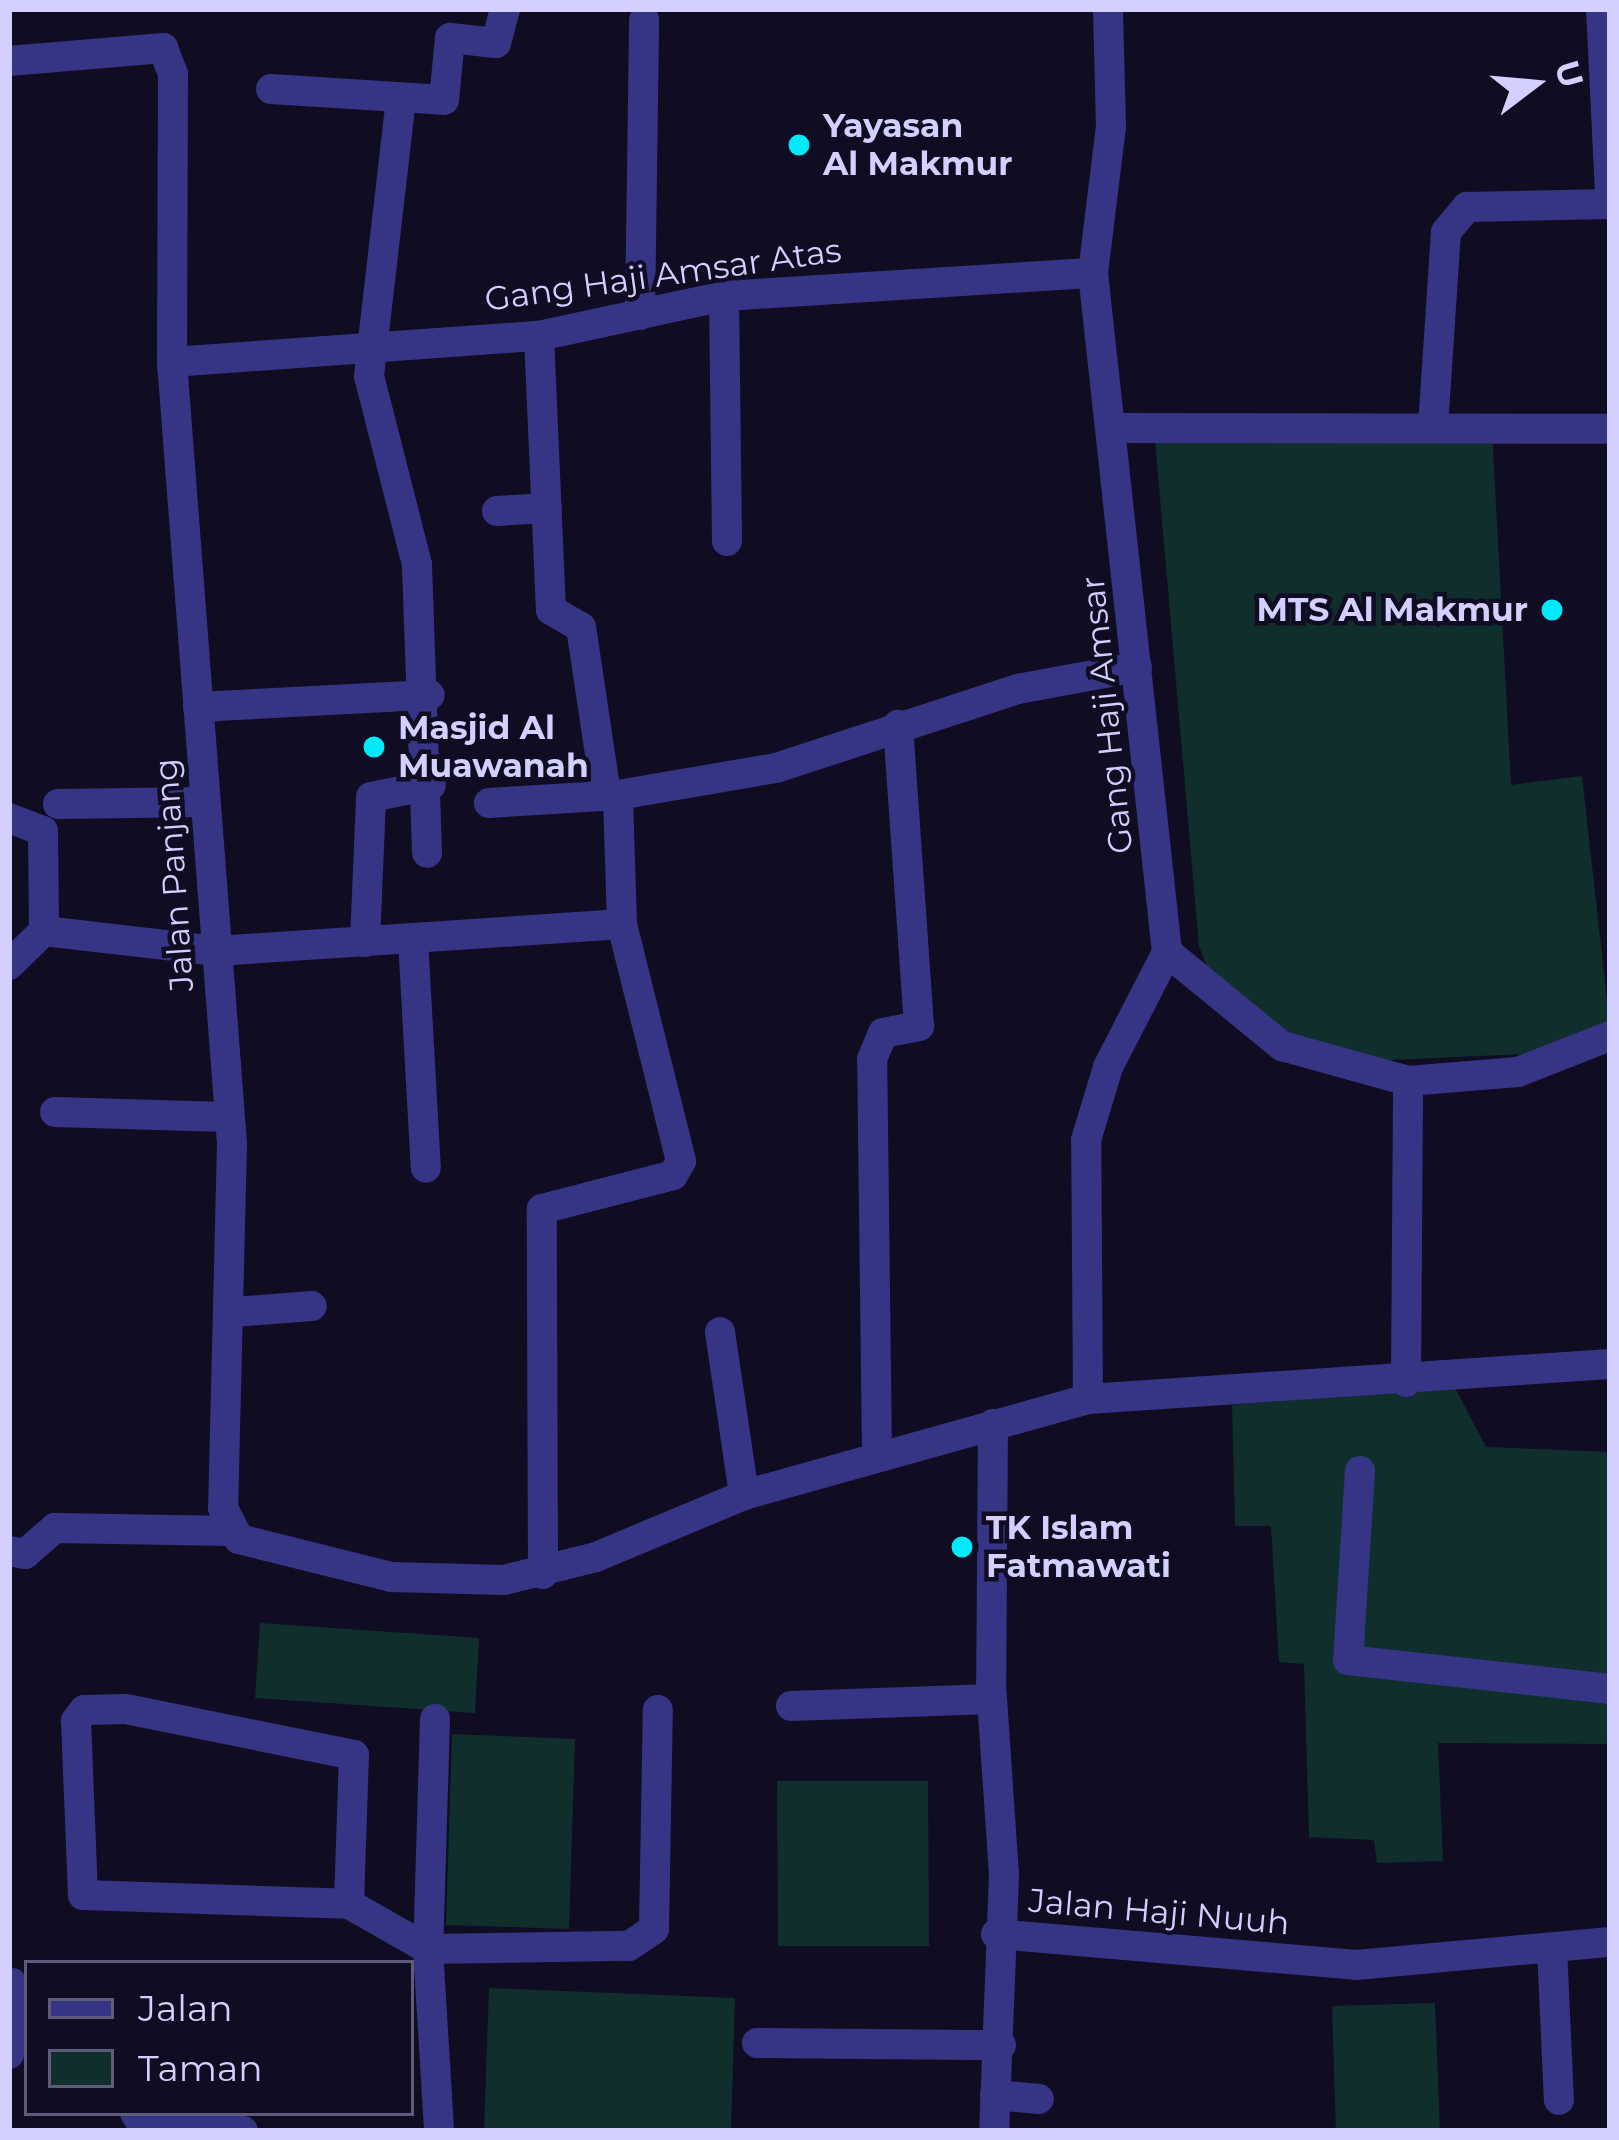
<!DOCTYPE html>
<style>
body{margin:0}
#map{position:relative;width:1619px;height:2140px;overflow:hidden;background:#100d23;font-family:Montserrat,sans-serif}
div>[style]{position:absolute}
.green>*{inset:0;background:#0f2e2c}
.minor>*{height:30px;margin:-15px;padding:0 15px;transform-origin:15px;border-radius:15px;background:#363585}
.dots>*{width:33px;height:33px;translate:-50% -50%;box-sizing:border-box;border:6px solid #100d23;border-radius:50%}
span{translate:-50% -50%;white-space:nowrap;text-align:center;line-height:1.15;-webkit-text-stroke:9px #100d23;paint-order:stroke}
.poi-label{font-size:33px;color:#d3cfff;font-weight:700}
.left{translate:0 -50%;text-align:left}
.right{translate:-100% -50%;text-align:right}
.street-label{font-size:33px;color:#d3cfff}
.frame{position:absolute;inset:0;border:12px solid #d3cfff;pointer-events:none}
.legend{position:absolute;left:24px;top:1960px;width:390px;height:156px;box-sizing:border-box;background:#100d23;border:3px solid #5e5b7b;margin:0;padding:15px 21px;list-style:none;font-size:36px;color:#d3cfff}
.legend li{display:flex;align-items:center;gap:24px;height:60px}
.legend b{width:60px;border:3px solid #5e5b7b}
.north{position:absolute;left:1475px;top:24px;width:120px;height:120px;-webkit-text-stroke:9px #100d23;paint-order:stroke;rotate:74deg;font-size:33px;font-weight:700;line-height:48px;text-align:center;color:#d3cfff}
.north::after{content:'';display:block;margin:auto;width:42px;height:54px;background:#d3cfff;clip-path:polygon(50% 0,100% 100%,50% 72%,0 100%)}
</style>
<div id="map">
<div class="green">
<div style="clip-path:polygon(1154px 429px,1492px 430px,1511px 785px,1582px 776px,1610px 1026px,1526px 1054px,1365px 1061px,1284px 1035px,1214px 986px,1199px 946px)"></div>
<div style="clip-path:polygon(1454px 1386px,1486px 1447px,1610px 1452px,1610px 1744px,1438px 1743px,1443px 1861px,1377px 1863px,1374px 1840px,1309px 1837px,1304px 1664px,1279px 1662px,1271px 1526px,1235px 1526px,1232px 1405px)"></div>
<div style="clip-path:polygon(260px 1623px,479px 1638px,475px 1713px,255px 1698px)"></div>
<div style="clip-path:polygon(452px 1734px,575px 1739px,569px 1929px,446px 1925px)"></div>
<div style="clip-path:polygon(777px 1781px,928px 1781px,929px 1946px,778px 1946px)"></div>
<div style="clip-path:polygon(489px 1988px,735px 1998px,731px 2131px,484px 2131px)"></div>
<div style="clip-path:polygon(1435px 2003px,1440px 2131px,1336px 2131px,1332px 2006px)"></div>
</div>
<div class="minor">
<div style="left:1601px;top:9px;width:183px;rotate:87.2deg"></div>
<div style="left:9px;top:61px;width:155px;rotate:-4.8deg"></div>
<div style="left:163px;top:48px;width:28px;rotate:69deg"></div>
<div style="left:173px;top:74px;width:288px;rotate:90.2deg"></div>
<div style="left:172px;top:362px;width:784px;rotate:85.61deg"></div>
<div style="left:232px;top:1144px;width:364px;rotate:91.4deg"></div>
<div style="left:223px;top:1508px;width:35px;rotate:63deg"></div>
<div style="left:239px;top:1539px;width:157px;rotate:14deg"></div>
<div style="left:391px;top:1577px;width:113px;rotate:1.5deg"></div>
<div style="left:504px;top:1580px;width:95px;rotate:-14deg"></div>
<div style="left:596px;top:1557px;width:160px;rotate:-22.7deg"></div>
<div style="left:744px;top:1495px;width:357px;rotate:-15.6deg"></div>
<div style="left:1088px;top:1399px;width:523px;rotate:-3.84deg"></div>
<div style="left:271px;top:89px;width:173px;rotate:3.6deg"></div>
<div style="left:444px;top:100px;width:62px;rotate:-84.5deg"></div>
<div style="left:450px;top:38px;width:46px;rotate:6.2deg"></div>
<div style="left:496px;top:43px;width:35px;rotate:-75deg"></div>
<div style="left:401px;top:99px;width:279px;rotate:96.6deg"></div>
<div style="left:369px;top:376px;width:195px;rotate:75.7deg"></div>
<div style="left:417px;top:565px;width:288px;rotate:88deg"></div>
<div style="left:724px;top:296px;width:245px;rotate:89.3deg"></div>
<div style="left:640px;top:315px;width:295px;rotate:-89.2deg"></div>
<div style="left:539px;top:336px;width:274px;rotate:87.5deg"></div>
<div style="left:551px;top:610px;width:34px;rotate:30deg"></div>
<div style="left:581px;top:627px;width:170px;rotate:81.5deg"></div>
<div style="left:172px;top:362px;width:368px;rotate:-4.1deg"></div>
<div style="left:539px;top:336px;width:189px;rotate:-12.2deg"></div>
<div style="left:724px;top:296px;width:370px;rotate:-3.6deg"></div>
<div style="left:1433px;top:427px;width:195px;rotate:-86.2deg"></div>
<div style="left:1446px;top:232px;width:33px;rotate:-50deg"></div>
<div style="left:1467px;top:207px;width:143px;rotate:-1.2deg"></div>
<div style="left:1116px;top:428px;width:494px;rotate:0.1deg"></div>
<div style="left:497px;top:511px;width:50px;rotate:-3.4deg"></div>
<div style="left:198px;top:707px;width:232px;rotate:-3deg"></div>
<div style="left:489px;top:803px;width:129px;rotate:-3.5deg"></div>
<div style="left:58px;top:804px;width:147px;rotate:-0.8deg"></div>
<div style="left:9px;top:818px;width:36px;rotate:21deg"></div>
<div style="left:43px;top:831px;width:100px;rotate:89.4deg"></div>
<div style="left:44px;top:931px;width:173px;rotate:6.6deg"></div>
<div style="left:216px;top:951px;width:407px;rotate:-3.8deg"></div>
<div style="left:413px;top:939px;width:229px;rotate:86.8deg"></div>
<div style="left:365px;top:942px;width:145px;rotate:-87.6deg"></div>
<div style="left:371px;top:797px;width:61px;rotate:-11.3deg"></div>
<div style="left:1167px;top:952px;width:149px;rotate:39.3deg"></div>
<div style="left:1282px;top:1046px;width:131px;rotate:15.5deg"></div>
<div style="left:1408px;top:1081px;width:110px;rotate:-4.7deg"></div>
<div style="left:1518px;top:1072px;width:99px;rotate:-21.4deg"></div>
<div style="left:9px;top:965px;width:49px;rotate:-44.2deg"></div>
<div style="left:55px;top:1112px;width:171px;rotate:1.7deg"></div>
<div style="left:234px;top:1312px;width:78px;rotate:-4.4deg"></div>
<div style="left:720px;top:1332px;width:165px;rotate:81.6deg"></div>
<div style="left:1406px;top:1382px;width:301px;rotate:-89.6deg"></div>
<div style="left:1088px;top:1399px;width:259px;rotate:-90.4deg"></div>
<div style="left:1086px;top:1140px;width:76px;rotate:-73.2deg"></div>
<div style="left:1108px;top:1067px;width:129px;rotate:-62.8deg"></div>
<div style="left:1167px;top:952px;width:683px;rotate:-96.22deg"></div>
<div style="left:1093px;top:273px;width:148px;rotate:-83deg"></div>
<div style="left:1111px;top:126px;width:117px;rotate:-91.5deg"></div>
<div style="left:993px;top:1424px;width:260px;rotate:90.4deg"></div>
<div style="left:991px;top:1684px;width:191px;rotate:86.1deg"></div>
<div style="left:1004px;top:1875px;width:256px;rotate:92.2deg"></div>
<div style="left:877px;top:1455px;width:396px;rotate:-90.7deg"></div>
<div style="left:872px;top:1059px;width:28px;rotate:-67deg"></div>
<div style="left:883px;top:1033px;width:37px;rotate:-11deg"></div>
<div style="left:919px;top:1026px;width:302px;rotate:-94deg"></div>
<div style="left:1360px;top:1471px;width:189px;rotate:93.6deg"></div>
<div style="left:1348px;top:1660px;width:264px;rotate:6.3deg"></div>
<div style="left:9px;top:1551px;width:16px;rotate:11deg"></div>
<div style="left:25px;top:1554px;width:40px;rotate:-41deg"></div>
<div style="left:55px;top:1528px;width:176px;rotate:1deg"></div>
<div style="left:543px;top:1574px;width:365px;rotate:-90.2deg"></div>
<div style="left:542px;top:1209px;width:135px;rotate:-14.5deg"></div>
<div style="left:673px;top:1175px;width:16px;rotate:-60deg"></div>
<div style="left:681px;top:1161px;width:244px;rotate:-104deg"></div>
<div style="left:622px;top:924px;width:129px;rotate:-91.8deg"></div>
<div style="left:618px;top:795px;width:160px;rotate:-9.7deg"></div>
<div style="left:776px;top:768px;width:255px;rotate:-18.1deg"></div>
<div style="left:1018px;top:689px;width:121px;rotate:-10.5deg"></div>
<div style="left:791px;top:1706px;width:201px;rotate:-2deg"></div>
<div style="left:435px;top:1719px;width:230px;rotate:91.7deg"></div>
<div style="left:428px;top:1949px;width:201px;rotate:-0.9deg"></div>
<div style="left:629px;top:1946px;width:30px;rotate:-34deg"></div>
<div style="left:654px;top:1929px;width:219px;rotate:-89deg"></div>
<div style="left:349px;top:1904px;width:149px;rotate:-88.1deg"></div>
<div style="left:354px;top:1755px;width:234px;rotate:-168.6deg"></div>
<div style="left:125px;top:1709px;width:41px;rotate:178.6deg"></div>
<div style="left:84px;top:1710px;width:14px;rotate:126deg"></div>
<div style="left:76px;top:1721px;width:174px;rotate:87.7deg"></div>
<div style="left:83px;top:1895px;width:266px;rotate:1.9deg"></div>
<div style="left:349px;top:1904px;width:91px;rotate:29.7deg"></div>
<div style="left:428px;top:1949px;width:182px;rotate:86.5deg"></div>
<div style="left:996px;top:1934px;width:361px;rotate:4.9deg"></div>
<div style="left:1356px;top:1965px;width:255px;rotate:-5.2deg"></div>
<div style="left:1552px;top:1948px;width:152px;rotate:87.4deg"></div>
<div style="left:757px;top:2043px;width:244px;rotate:0.5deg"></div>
<div style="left:9px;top:2054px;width:71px;rotate:-87.6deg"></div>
<div style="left:995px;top:2095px;width:44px;rotate:5.2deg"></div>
<div style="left:135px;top:2113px;width:17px;rotate:57deg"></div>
<div style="left:144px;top:2127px;width:99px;rotate:2.3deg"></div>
</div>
<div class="dots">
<div style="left:799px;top:145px;background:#00e9fa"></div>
<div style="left:1552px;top:610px;background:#00e9fa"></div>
<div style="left:374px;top:747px;background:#00e9fa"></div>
<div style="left:962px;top:1547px;background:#00e9fa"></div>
</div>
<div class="poi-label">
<span class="left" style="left:823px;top:145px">Yayasan<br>Al Makmur</span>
<span class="right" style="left:1528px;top:610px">MTS Al Makmur</span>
<span class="left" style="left:398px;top:747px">Masjid Al<br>Muawanah</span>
<span class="left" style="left:986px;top:1547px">TK Islam<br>Fatmawati</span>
</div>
<div class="street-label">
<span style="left:663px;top:275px;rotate:-8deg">Gang Haji Amsar Atas</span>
<span style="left:1107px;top:715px;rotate:-96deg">Gang Haji Amsar</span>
<span style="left:174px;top:875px;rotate:-94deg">Jalan Panjang</span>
<span style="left:1159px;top:1912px;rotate:5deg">Jalan Haji Nuuh</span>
</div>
<div class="frame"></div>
<ul class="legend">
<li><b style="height:15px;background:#363585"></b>Jalan</li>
<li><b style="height:33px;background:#0f2e2c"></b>Taman</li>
</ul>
<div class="north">U</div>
</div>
